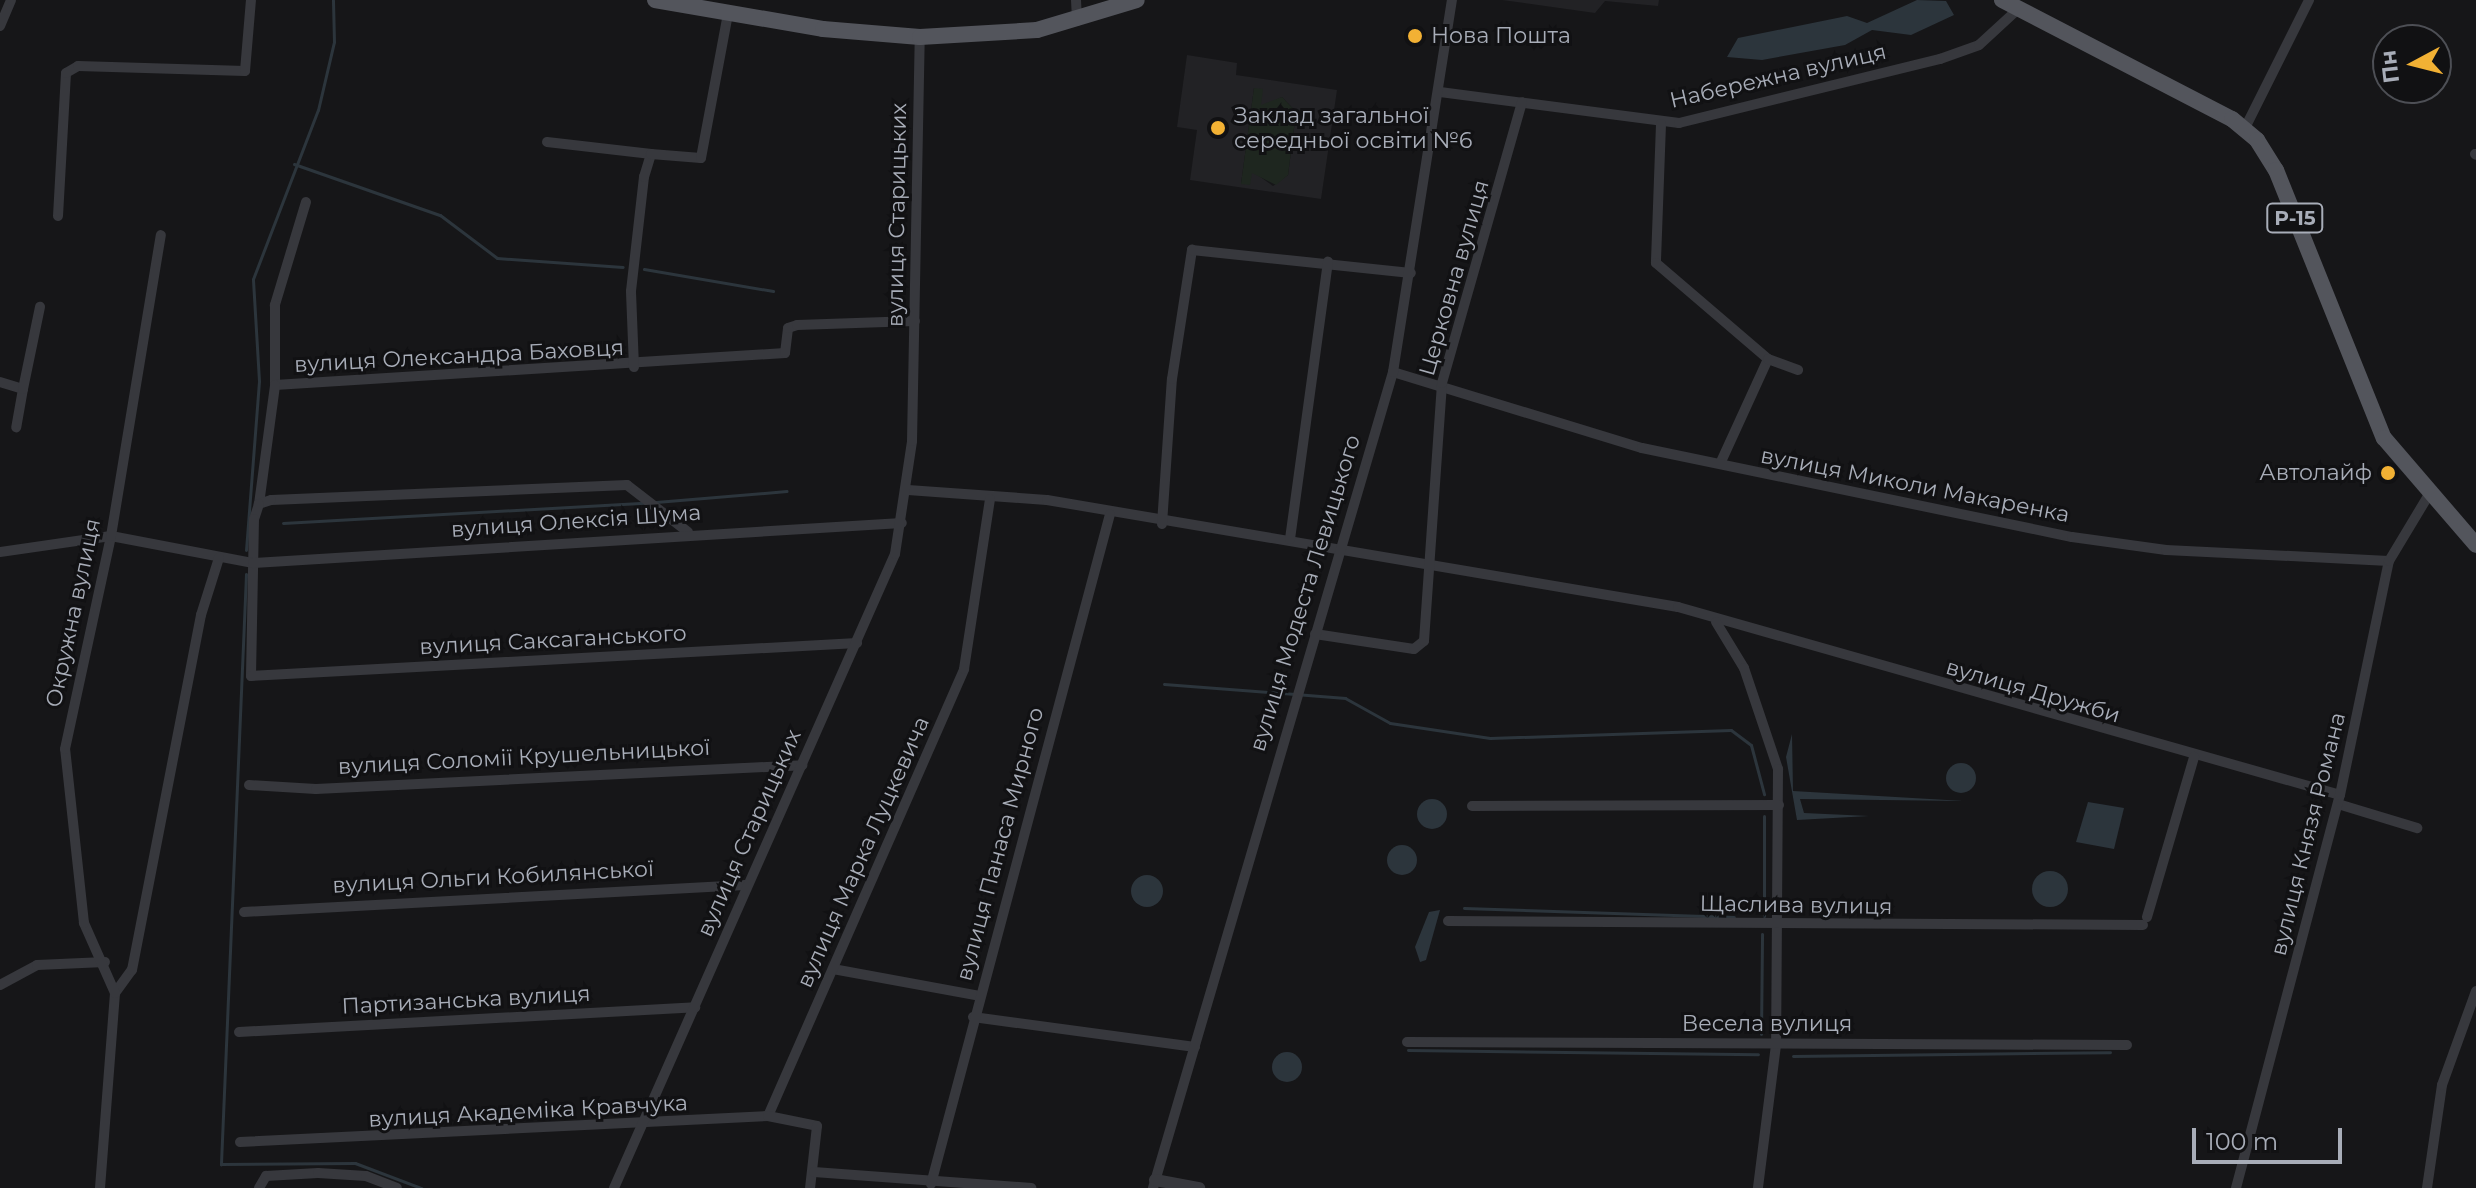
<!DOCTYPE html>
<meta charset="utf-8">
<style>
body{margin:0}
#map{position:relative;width:2476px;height:1188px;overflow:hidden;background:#161618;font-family:Montserrat,sans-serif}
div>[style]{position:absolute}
.built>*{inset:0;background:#222225}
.green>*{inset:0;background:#1e261f}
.water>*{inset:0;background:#2c353c}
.round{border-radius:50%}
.stream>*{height:3px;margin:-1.5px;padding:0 1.5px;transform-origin:1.5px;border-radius:1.5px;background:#2c353c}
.minor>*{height:10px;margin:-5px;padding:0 5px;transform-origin:5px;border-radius:5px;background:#37383d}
.tertiary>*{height:12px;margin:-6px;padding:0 6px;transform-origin:6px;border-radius:6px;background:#37383d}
.primary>*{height:16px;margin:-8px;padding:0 8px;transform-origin:8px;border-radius:8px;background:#53555c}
.dots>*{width:22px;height:22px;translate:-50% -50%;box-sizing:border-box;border:4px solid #111113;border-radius:50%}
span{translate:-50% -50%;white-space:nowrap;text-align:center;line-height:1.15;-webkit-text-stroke:6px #111113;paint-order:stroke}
.shield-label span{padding:2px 6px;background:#111113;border:2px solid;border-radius:6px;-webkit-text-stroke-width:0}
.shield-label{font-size:20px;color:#a8adb8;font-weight:700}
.poi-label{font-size:22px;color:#a8adb8}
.left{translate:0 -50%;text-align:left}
.right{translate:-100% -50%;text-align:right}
.street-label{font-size:22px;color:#a8adb8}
.north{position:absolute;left:2372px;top:24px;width:80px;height:80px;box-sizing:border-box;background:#111113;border:2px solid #4d4f55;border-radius:50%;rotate:263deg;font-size:22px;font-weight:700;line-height:32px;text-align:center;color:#a8adb8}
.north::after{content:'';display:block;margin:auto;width:28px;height:36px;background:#f2b134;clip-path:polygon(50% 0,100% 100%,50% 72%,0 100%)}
.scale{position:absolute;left:2192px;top:1128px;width:150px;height:36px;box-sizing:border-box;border:4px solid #a8adb8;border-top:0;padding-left:10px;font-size:24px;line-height:28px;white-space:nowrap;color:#a8adb8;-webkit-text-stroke:6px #111113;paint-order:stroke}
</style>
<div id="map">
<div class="built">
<div style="clip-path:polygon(1502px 0,1659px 0,1658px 6px,1605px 1px,1595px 13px)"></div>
<div style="clip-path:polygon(evenodd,1187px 55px,1237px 63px,1236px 75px,1337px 90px,1321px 199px,1190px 180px,1197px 130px,1177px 127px,1187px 55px,1254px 88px,1261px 108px,1282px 97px,1296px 112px,1288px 175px,1273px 186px,1252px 171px,1241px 184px,1254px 88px)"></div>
</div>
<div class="green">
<div style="clip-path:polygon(1254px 88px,1263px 89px,1261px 105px,1282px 97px,1296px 112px,1288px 175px,1276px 185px,1252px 173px,1250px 185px,1241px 184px)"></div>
</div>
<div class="water">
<div style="clip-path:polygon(1917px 0,1946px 1px,1954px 15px,1911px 35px,1872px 30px,1845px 45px,1762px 60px,1727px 57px,1738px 38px,1847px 16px,1867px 23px)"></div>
<div style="clip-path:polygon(1792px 734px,1793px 791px,1964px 801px,1800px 799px,1804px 813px,1869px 816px,1797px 820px,1786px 757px)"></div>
<div class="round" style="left:1946px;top:763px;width:30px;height:30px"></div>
<div class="round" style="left:1417px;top:799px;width:30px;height:30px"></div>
<div style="clip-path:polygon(2088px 802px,2124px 808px,2114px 849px,2076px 842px)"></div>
<div class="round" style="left:1387px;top:845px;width:30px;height:30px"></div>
<div class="round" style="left:2032px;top:871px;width:36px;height:36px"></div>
<div class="round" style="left:1131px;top:875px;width:32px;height:32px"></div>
<div style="clip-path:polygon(1440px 910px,1426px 960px,1420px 962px,1415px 947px,1429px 912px)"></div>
<div class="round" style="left:1272px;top:1052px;width:30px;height:30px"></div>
</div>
<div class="stream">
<div style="left:294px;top:164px;width:155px;rotate:19.3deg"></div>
<div style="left:440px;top:215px;width:71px;rotate:37deg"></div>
<div style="left:497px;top:258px;width:126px;rotate:4.1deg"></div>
<div style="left:644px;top:269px;width:131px;rotate:9.7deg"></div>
<div style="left:656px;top:502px;width:131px;rotate:-4.8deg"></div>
<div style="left:283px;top:523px;width:362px;rotate:-3.2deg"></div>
<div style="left:246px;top:550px;width:169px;rotate:-85.6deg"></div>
<div style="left:259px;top:381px;width:102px;rotate:-93.4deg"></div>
<div style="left:253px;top:279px;width:181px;rotate:-69deg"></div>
<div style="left:318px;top:110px;width:70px;rotate:-76.8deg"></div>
<div style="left:334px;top:42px;width:42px;rotate:-91.4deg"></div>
<div style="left:246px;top:574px;width:591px;rotate:92.43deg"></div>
<div style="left:221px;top:1164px;width:134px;rotate:-0.4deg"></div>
<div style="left:355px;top:1163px;width:71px;rotate:20.7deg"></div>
<div style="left:1164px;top:684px;width:182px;rotate:4.4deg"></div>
<div style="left:1345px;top:698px;width:51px;rotate:29.1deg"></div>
<div style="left:1390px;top:723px;width:101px;rotate:8.5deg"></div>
<div style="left:1490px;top:738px;width:241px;rotate:-1.9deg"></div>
<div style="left:1731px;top:730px;width:25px;rotate:37deg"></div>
<div style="left:1751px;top:745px;width:51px;rotate:75.1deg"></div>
<div style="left:1464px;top:908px;width:270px;rotate:1.9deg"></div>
<div style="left:1764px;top:916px;width:100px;rotate:-90deg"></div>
<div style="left:1761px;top:1034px;width:100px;rotate:-89.4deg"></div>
<div style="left:1408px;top:1050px;width:350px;rotate:0.7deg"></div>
<div style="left:1793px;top:1056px;width:317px;rotate:-0.7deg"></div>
</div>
<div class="minor">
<div style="left:1076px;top:0;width:21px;rotate:87deg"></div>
<div style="left:0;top:26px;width:28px;rotate:-67deg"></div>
<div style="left:1440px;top:92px;width:241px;rotate:7.4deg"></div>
<div style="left:1679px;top:123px;width:269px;rotate:-13.8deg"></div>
<div style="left:1940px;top:59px;width:41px;rotate:-19.7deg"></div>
<div style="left:1979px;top:45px;width:50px;rotate:-42.6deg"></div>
<div style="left:1661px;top:124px;width:139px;rotate:92.1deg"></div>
<div style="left:1656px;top:263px;width:148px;rotate:40.6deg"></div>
<div style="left:1768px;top:359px;width:115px;rotate:114.6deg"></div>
<div style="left:2245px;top:128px;width:143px;rotate:-63.4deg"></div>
<div style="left:547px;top:142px;width:105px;rotate:6.6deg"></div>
<div style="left:2475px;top:154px;width:1px;rotate:45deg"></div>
<div style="left:306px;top:202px;width:108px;rotate:106.8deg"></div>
<div style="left:275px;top:305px;width:80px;rotate:90deg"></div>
<div style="left:275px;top:385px;width:511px;rotate:-3.59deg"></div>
<div style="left:785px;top:353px;width:25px;rotate:-83deg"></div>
<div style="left:788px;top:328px;width:9px;rotate:-18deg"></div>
<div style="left:797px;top:325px;width:118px;rotate:-1.9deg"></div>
<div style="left:58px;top:216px;width:143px;rotate:-86.8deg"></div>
<div style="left:66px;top:73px;width:14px;rotate:-30deg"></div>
<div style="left:78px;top:66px;width:167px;rotate:1.7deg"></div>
<div style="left:245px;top:71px;width:71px;rotate:-85.2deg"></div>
<div style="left:1768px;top:359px;width:32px;rotate:20deg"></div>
<div style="left:634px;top:367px;width:76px;rotate:-92.3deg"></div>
<div style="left:631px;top:291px;width:115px;rotate:-83.5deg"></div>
<div style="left:644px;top:177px;width:24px;rotate:-73deg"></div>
<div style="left:651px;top:154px;width:50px;rotate:4.6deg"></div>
<div style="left:701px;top:158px;width:147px;rotate:-79.4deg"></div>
<div style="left:1393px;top:372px;width:260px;rotate:17deg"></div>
<div style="left:1642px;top:448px;width:439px;rotate:11.7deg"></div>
<div style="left:2072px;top:537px;width:95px;rotate:7.9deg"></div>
<div style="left:2166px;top:550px;width:223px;rotate:2.8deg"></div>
<div style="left:0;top:382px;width:24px;rotate:17deg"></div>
<div style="left:23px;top:389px;width:39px;rotate:100deg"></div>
<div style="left:23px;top:389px;width:84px;rotate:-78.3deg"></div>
<div style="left:908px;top:490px;width:139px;rotate:4.1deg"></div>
<div style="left:1047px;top:500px;width:640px;rotate:9.62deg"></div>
<div style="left:1678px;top:607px;width:688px;rotate:15.85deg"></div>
<div style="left:259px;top:504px;width:120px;rotate:-82.3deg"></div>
<div style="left:1162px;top:524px;width:145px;rotate:-86.1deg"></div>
<div style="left:1172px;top:379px;width:131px;rotate:-81.2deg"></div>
<div style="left:1192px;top:250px;width:220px;rotate:6deg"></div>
<div style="left:688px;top:532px;width:77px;rotate:-142.4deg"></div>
<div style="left:627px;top:485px;width:356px;rotate:177.6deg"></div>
<div style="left:271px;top:500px;width:13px;rotate:162deg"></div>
<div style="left:259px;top:504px;width:16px;rotate:108deg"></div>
<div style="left:254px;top:519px;width:157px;rotate:91.1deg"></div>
<div style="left:251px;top:676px;width:607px;rotate:-3.12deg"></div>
<div style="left:1290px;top:539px;width:280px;rotate:-82.2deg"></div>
<div style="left:0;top:552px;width:112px;rotate:-8.2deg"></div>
<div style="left:111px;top:536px;width:145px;rotate:10.8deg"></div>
<div style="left:253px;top:563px;width:650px;rotate:-3.53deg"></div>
<div style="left:1716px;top:622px;width:54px;rotate:58.7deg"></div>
<div style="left:1744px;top:668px;width:107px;rotate:71.4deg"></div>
<div style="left:1778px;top:769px;width:276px;rotate:90.4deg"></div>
<div style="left:1776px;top:1045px;width:144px;rotate:97.2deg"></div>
<div style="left:1315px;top:634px;width:100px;rotate:8.6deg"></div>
<div style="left:1414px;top:649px;width:13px;rotate:-39deg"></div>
<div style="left:1424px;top:641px;width:259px;rotate:-86deg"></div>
<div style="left:1442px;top:383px;width:292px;rotate:-74.1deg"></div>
<div style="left:249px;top:785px;width:67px;rotate:3.4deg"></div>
<div style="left:316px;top:789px;width:487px;rotate:-2.8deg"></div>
<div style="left:2338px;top:804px;width:83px;rotate:16.9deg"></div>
<div style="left:1472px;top:806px;width:307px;rotate:-0.2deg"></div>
<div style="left:244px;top:912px;width:502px;rotate:-3.08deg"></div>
<div style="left:2147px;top:917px;width:167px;rotate:-73.6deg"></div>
<div style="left:1448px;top:921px;width:695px;rotate:0.33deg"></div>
<div style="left:833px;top:969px;width:149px;rotate:10.4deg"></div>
<div style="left:0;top:985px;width:42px;rotate:-28.4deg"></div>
<div style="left:37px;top:965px;width:68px;rotate:-2.5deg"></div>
<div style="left:115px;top:993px;width:29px;rotate:-54deg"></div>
<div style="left:132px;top:970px;width:362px;rotate:-79deg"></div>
<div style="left:201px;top:615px;width:60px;rotate:-72.5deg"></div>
<div style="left:973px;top:1017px;width:224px;rotate:7.7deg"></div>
<div style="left:239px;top:1032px;width:457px;rotate:-3.1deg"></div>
<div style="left:1407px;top:1042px;width:720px;rotate:0.24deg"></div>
<div style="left:768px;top:1116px;width:488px;rotate:-66.3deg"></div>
<div style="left:964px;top:669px;width:172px;rotate:-81.3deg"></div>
<div style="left:240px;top:1142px;width:529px;rotate:-2.82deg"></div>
<div style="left:768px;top:1116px;width:50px;rotate:11.5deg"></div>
<div style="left:817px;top:1126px;width:62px;rotate:96.4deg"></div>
<div style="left:814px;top:1172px;width:218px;rotate:4.2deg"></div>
<div style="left:931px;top:1184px;width:693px;rotate:-75.04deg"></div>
<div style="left:100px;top:1188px;width:196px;rotate:-85.6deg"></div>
<div style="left:115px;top:993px;width:77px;rotate:-113.9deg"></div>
<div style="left:84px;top:923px;width:175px;rotate:-96.2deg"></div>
<div style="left:65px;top:749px;width:218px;rotate:-77.8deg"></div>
<div style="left:111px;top:536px;width:305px;rotate:-80.6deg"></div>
<div style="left:259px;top:1188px;width:14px;rotate:-60deg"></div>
<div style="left:266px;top:1176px;width:52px;rotate:-3.3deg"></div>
<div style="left:318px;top:1173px;width:48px;rotate:3.6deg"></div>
<div style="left:366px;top:1176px;width:33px;rotate:21deg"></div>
<div style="left:614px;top:1188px;width:693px;rotate:-66.1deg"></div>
<div style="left:895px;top:554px;width:114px;rotate:-81.4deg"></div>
<div style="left:912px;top:441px;width:404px;rotate:-88.9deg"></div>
<div style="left:1153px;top:1188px;width:851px;rotate:-73.61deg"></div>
<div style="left:1393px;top:372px;width:377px;rotate:-81deg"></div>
<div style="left:2236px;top:1188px;width:407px;rotate:-75.2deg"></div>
<div style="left:2340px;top:795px;width:239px;rotate:-78.2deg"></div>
<div style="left:2389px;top:561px;width:76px;rotate:-59deg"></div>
<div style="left:2427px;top:1188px;width:104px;rotate:-81.7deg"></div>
<div style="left:2442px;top:1085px;width:100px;rotate:-70.1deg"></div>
</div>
<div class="tertiary">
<div style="left:1155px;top:1180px;width:45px;rotate:10.3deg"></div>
</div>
<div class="primary">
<div style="left:655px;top:0;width:170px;rotate:9.8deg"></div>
<div style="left:823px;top:29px;width:97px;rotate:4.7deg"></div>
<div style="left:920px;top:37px;width:117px;rotate:-3.4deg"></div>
<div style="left:1037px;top:30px;width:104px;rotate:-16.7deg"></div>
<div style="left:2002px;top:0;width:259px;rotate:27.4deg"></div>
<div style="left:2232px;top:119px;width:33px;rotate:40deg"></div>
<div style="left:2257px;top:140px;width:36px;rotate:58deg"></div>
<div style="left:2276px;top:170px;width:289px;rotate:68.1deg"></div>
<div style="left:2384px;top:438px;width:141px;rotate:49.3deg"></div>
</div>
<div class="dots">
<div style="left:1415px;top:36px;background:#f2b134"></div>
<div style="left:1218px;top:128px;background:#f2b134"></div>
<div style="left:2388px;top:473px;background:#f2b134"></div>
</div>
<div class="shield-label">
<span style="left:2295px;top:218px">Р-15</span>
</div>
<div class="poi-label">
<span class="left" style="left:1431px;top:36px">Нова Пошта</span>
<span class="left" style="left:1234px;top:128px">Заклад загальної<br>середньої освіти №6</span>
<span class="right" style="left:2372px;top:473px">Автолайф</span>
</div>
<div class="street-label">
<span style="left:1778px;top:76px;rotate:-13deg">Набережна вулиця</span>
<span style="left:897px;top:215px;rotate:-89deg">вулиця Старицьких</span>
<span style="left:1454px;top:278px;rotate:-74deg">Церковна вулиця</span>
<span style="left:459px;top:356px;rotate:-3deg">вулиця Олександра Баховця</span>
<span style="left:1915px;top:485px;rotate:11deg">вулиця Миколи Макаренка</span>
<span style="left:576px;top:521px;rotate:-4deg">вулиця Олексія Шума</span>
<span style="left:1305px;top:593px;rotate:-73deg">вулиця Модеста Левицького</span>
<span style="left:73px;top:613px;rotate:-78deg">Окружна вулиця</span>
<span style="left:553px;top:640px;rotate:-3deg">вулиця Саксаганського</span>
<span style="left:2033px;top:691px;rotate:16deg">вулиця Дружби</span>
<span style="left:524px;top:757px;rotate:-3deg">вулиця Соломії Крушельницької</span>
<span style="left:749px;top:833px;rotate:-66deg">вулиця Старицьких</span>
<span style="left:2308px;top:834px;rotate:-76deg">вулиця Князя Романа</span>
<span style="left:1000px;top:844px;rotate:-75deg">вулиця Панаса Мирного</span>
<span style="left:863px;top:852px;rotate:-66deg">вулиця Марка Луцкевича</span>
<span style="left:493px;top:877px;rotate:-3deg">вулиця Ольги Кобилянської</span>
<span style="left:1796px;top:905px;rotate:1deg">Щаслива вулиця</span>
<span style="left:466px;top:1000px;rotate:-3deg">Партизанська вулиця</span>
<span style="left:1767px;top:1024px">Весела вулиця</span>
<span style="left:528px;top:1111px;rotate:-3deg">вулиця Академіка Кравчука</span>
</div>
<div class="north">Пн</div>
<div class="scale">100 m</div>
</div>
